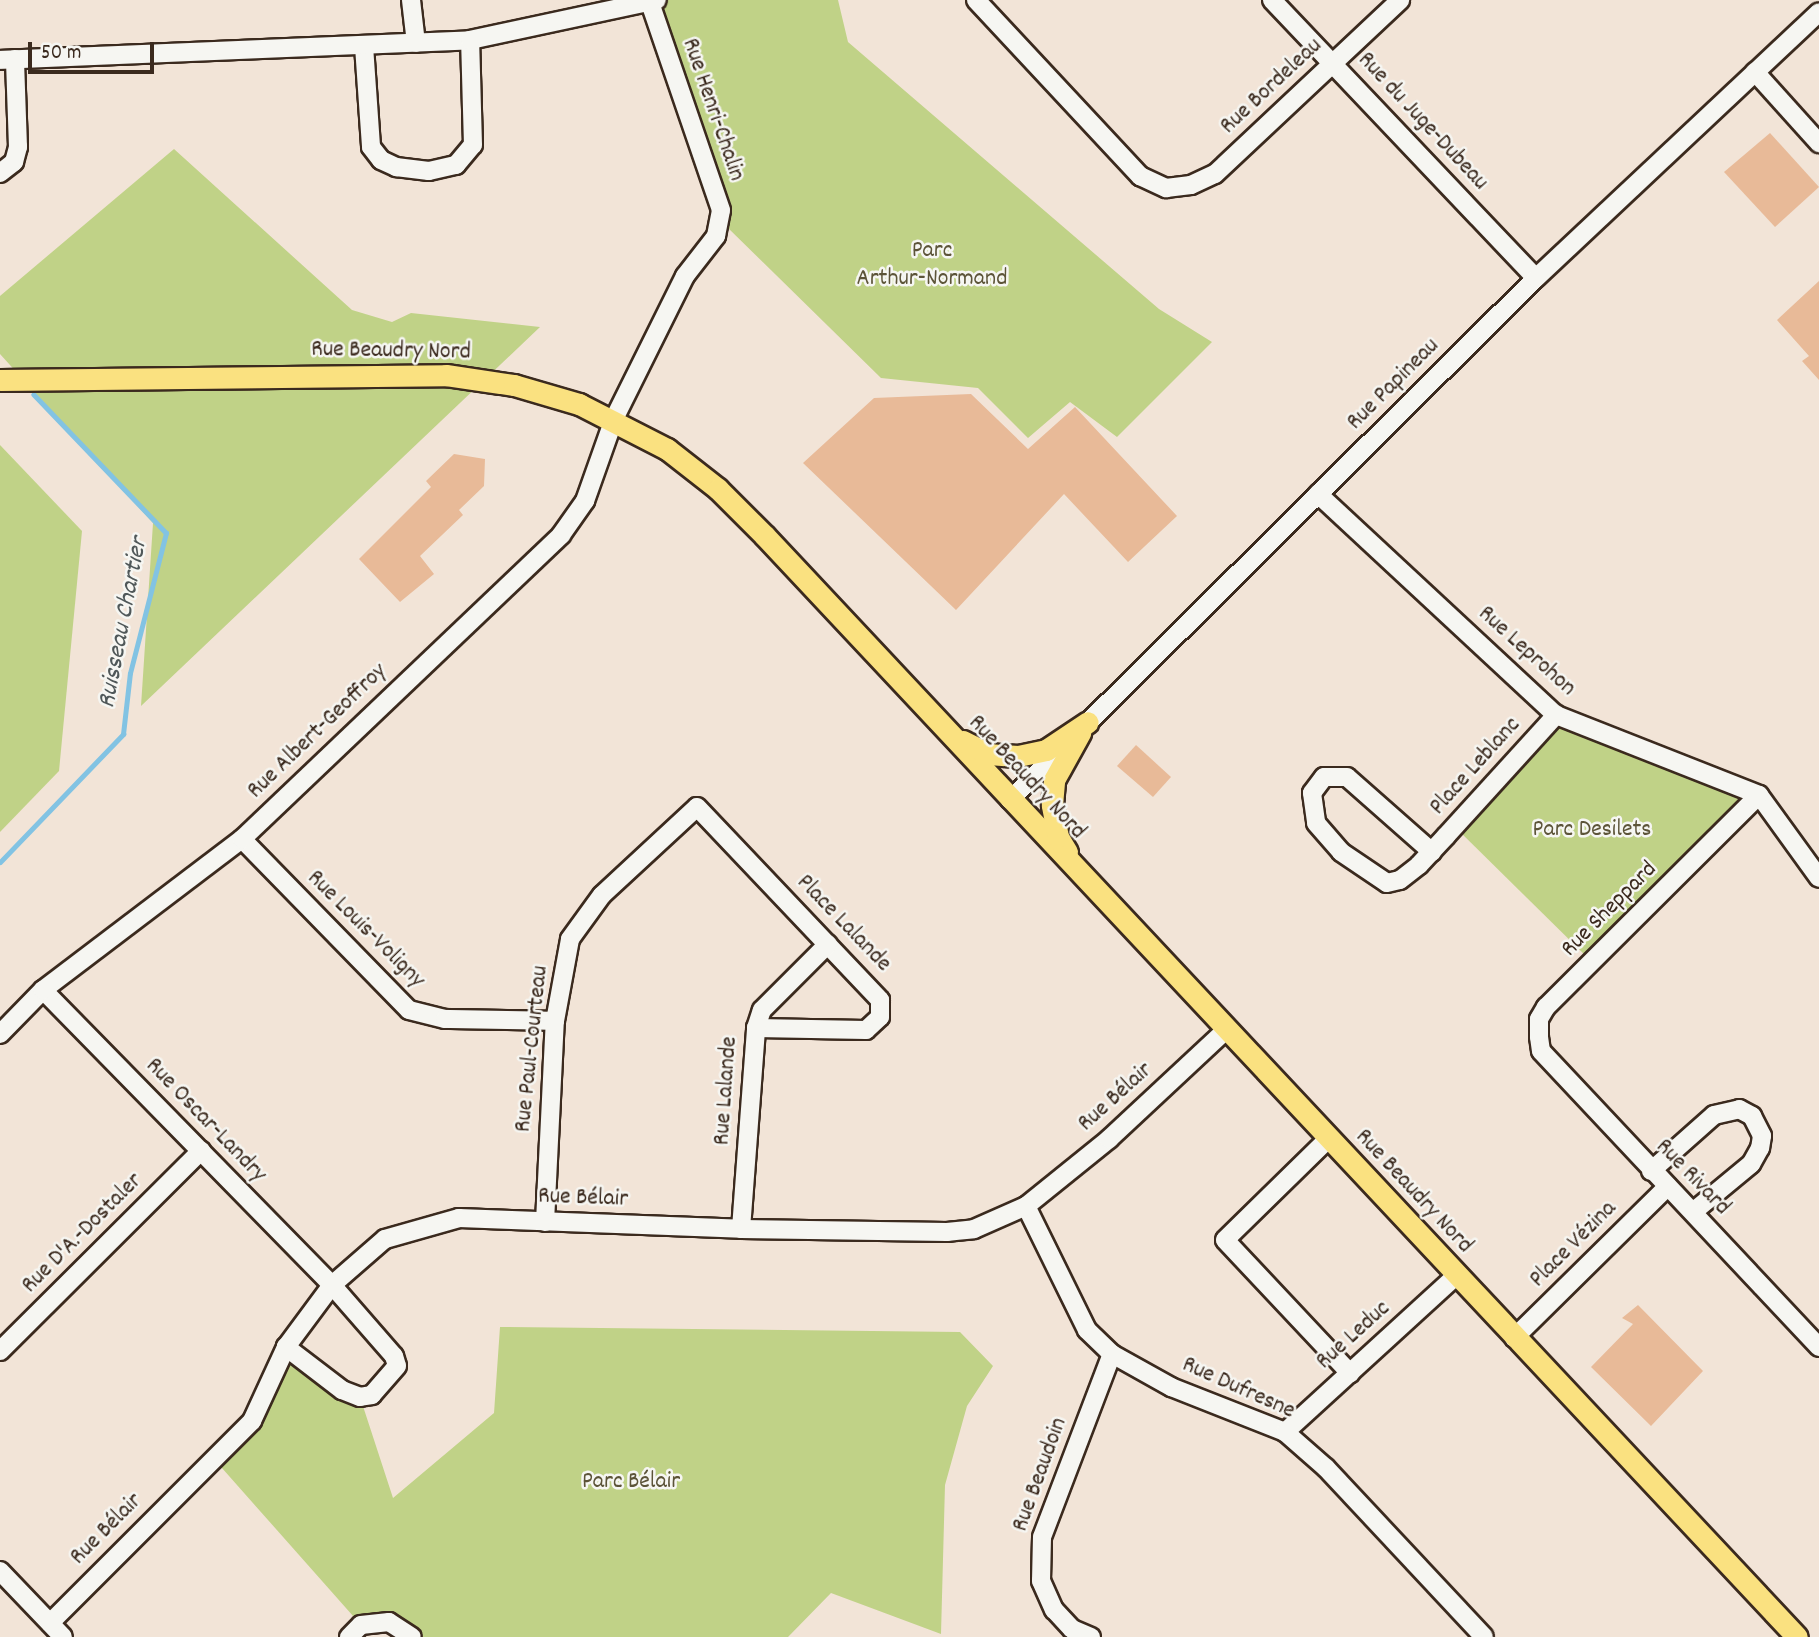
<!DOCTYPE html>
<meta charset="utf-8">
<style>
body{margin:0}
#map{position:relative;width:1819px;height:1637px;overflow:hidden;background:#f2e4d7;font-family:Dekko,sans-serif}
div>[style]{position:absolute}
.green>*{inset:0;background:#c0d287}
.stream>*{height:5px;margin:-2.5px;padding:0 2.5px;transform-origin:2.5px;border-radius:2.5px;background:#82c3e3}
.building>*{inset:0;background:#e8ba98}
.roads{filter:drop-shadow(2px 0 #3b2a1e) drop-shadow(-2px 0 #3b2a1e) drop-shadow(0 2px #3b2a1e) drop-shadow(0 -2px #3b2a1e)}
.minor>*{height:18px;margin:-9px;padding:0 9px;transform-origin:9px;border-radius:9px;background:#f6f6f2}
.major>*{height:21px;margin:-10.5px;padding:0 10.5px;transform-origin:10.5px;border-radius:10.5px;background:#fae180}
span{translate:-50% -50%;white-space:nowrap;text-align:center;line-height:1.15;-webkit-text-stroke:5px #f6f6f2;paint-order:stroke}
.street-label{font-size:24px;color:#3b2a1e}
.park-label{font-size:24px;color:#5c5438}
.water-label{font-size:26px;color:#505859;font-style:italic}
.scale{position:absolute;left:28px;top:42px;width:126px;height:32px;box-sizing:border-box;border:4px solid #3b2a1e;border-top:0;padding-left:9px;font-size:21px;line-height:24px;white-space:nowrap;color:#3b2a1e;-webkit-text-stroke:5px #f6f6f2;paint-order:stroke}
</style>
<div id="map">
<div class="green">
<div style="clip-path:polygon(659px 0,838px 0,848px 42px,1159px 309px,1212px 342px,1117px 437px,1070px 402px,1028px 438px,978px 388px,881px 378px,727px 227px,662px 43px)"></div>
<div style="clip-path:polygon(174px 149px,352px 310px,392px 322px,411px 313px,540px 327px,141px 706px,153px 523px,0 354px,0 296px)"></div>
<div style="clip-path:polygon(0 445px,82px 531px,59px 771px,0 832px)"></div>
<div style="clip-path:polygon(1556px 715px,1759px 795px,1592px 962px,1455px 827px)"></div>
<div style="clip-path:polygon(500px 1327px,960px 1332px,993px 1366px,967px 1406px,945px 1485px,941px 1634px,831px 1593px,788px 1637px,412px 1637px,401px 1626px,361px 1625px,214px 1459px,252px 1421px,286px 1347px,360px 1397px,393px 1498px,494px 1413px)"></div>
</div>
<div class="stream">
<div style="left:0;top:862px;width:178px;rotate:-46.1deg"></div>
<div style="left:123px;top:734px;width:61px;rotate:-83.5deg"></div>
<div style="left:130px;top:673px;width:145px;rotate:-75.6deg"></div>
<div style="left:166px;top:533px;width:192px;rotate:-133.7deg"></div>
</div>
<div class="building">
<div style="clip-path:polygon(1770px 133px,1819px 187px,1775px 227px,1724px 172px)"></div>
<div style="clip-path:polygon(1819px 281px,1819px 380px,1802px 361px,1809px 356px,1777px 320px)"></div>
<div style="clip-path:polygon(971px 394px,1028px 449px,1075px 407px,1177px 516px,1128px 562px,1064px 494px,956px 610px,803px 463px,874px 398px)"></div>
<div style="clip-path:polygon(454px 454px,485px 459px,484px 486px,459px 510px,463px 515px,420px 556px,434px 574px,400px 602px,359px 559px,431px 487px,426px 481px)"></div>
<div style="clip-path:polygon(1136px 745px,1171px 777px,1153px 797px,1117px 766px)"></div>
<div style="clip-path:polygon(1638px 1305px,1703px 1371px,1651px 1426px,1591px 1367px,1633px 1324px,1622px 1318px)"></div>
</div>
<div class="roads">
<div class="minor">
<div style="left:411px;top:0;width:43px;rotate:83.4deg"></div>
<div style="left:976px;top:0;width:241px;rotate:47deg"></div>
<div style="left:1140px;top:176px;width:29px;rotate:25deg"></div>
<div style="left:1166px;top:188px;width:25px;rotate:-7deg"></div>
<div style="left:1191px;top:185px;width:26px;rotate:-25deg"></div>
<div style="left:1215px;top:174px;width:254px;rotate:-43.2deg"></div>
<div style="left:1272px;top:0;width:383px;rotate:46.5deg"></div>
<div style="left:364px;top:46px;width:101px;rotate:86deg"></div>
<div style="left:371px;top:147px;width:16px;rotate:52deg"></div>
<div style="left:381px;top:160px;width:17px;rotate:25deg"></div>
<div style="left:396px;top:167px;width:33px;rotate:7deg"></div>
<div style="left:429px;top:171px;width:28px;rotate:-13deg"></div>
<div style="left:456px;top:165px;width:26px;rotate:-50deg"></div>
<div style="left:473px;top:145px;width:105px;rotate:-91.6deg"></div>
<div style="left:0;top:60px;width:470px;rotate:-2.4deg"></div>
<div style="left:470px;top:40px;width:191px;rotate:-12.1deg"></div>
<div style="left:1755px;top:72px;width:96px;rotate:48deg"></div>
<div style="left:0;top:173px;width:18px;rotate:-38deg"></div>
<div style="left:14px;top:162px;width:16px;rotate:-75deg"></div>
<div style="left:18px;top:147px;width:88px;rotate:-92deg"></div>
<div style="left:1318px;top:494px;width:325px;rotate:42.9deg"></div>
<div style="left:1556px;top:715px;width:218px;rotate:21.5deg"></div>
<div style="left:1759px;top:795px;width:102px;rotate:54.1deg"></div>
<div style="left:1759px;top:795px;width:301px;rotate:135.1deg"></div>
<div style="left:1546px;top:1007px;width:14px;rotate:120deg"></div>
<div style="left:1539px;top:1019px;width:18px;rotate:90deg"></div>
<div style="left:1539px;top:1037px;width:14px;rotate:82deg"></div>
<div style="left:1541px;top:1051px;width:406px;rotate:46.8deg"></div>
<div style="left:1010px;top:800px;width:741px;rotate:-44.78deg"></div>
<div style="left:1536px;top:278px;width:388px;rotate:-43.2deg"></div>
<div style="left:242px;top:839px;width:239px;rotate:45.7deg"></div>
<div style="left:409px;top:1010px;width:37px;rotate:14deg"></div>
<div style="left:445px;top:1019px;width:110px;rotate:1deg"></div>
<div style="left:1432px;top:852px;width:113px;rotate:-138.6deg"></div>
<div style="left:1347px;top:777px;width:23px;rotate:180deg"></div>
<div style="left:1324px;top:777px;width:20px;rotate:127deg"></div>
<div style="left:1312px;top:793px;width:30px;rotate:82deg"></div>
<div style="left:1316px;top:823px;width:38px;rotate:49deg"></div>
<div style="left:1341px;top:852px;width:55px;rotate:34deg"></div>
<div style="left:1387px;top:883px;width:13px;rotate:-13deg"></div>
<div style="left:1400px;top:880px;width:24px;rotate:-38deg"></div>
<div style="left:1419px;top:865px;width:40px;rotate:-47deg"></div>
<div style="left:1446px;top:836px;width:164px;rotate:-47.7deg"></div>
<div style="left:43px;top:990px;width:413px;rotate:45.6deg"></div>
<div style="left:332px;top:1285px;width:94px;rotate:48.9deg"></div>
<div style="left:394px;top:1356px;width:10px;rotate:73deg"></div>
<div style="left:397px;top:1366px;width:38px;rotate:131deg"></div>
<div style="left:372px;top:1395px;width:12px;rotate:171deg"></div>
<div style="left:360px;top:1397px;width:19px;rotate:-159deg"></div>
<div style="left:342px;top:1390px;width:71px;rotate:-142.5deg"></div>
<div style="left:0;top:1034px;width:62px;rotate:-45.7deg"></div>
<div style="left:43px;top:990px;width:250px;rotate:-37.2deg"></div>
<div style="left:242px;top:839px;width:441px;rotate:-43.6deg"></div>
<div style="left:561px;top:535px;width:42px;rotate:-54.8deg"></div>
<div style="left:585px;top:501px;width:87px;rotate:-70.5deg"></div>
<div style="left:614px;top:419px;width:160px;rotate:-63.6deg"></div>
<div style="left:685px;top:276px;width:51px;rotate:-52.2deg"></div>
<div style="left:716px;top:236px;width:26px;rotate:-79deg"></div>
<div style="left:721px;top:210px;width:222px;rotate:-108.9deg"></div>
<div style="left:1328px;top:1139px;width:144px;rotate:135.6deg"></div>
<div style="left:1225px;top:1240px;width:183px;rotate:46.8deg"></div>
<div style="left:1651px;top:1171px;width:84px;rotate:-41.6deg"></div>
<div style="left:1714px;top:1115px;width:26px;rotate:-13deg"></div>
<div style="left:1739px;top:1109px;width:15px;rotate:28deg"></div>
<div style="left:1752px;top:1116px;width:22px;rotate:63deg"></div>
<div style="left:1762px;top:1136px;width:12px;rotate:99deg"></div>
<div style="left:1760px;top:1148px;width:18px;rotate:119deg"></div>
<div style="left:1751px;top:1164px;width:75px;rotate:140.4deg"></div>
<div style="left:1026px;top:1206px;width:138px;rotate:63.8deg"></div>
<div style="left:1087px;top:1330px;width:35px;rotate:44deg"></div>
<div style="left:1112px;top:1354px;width:68px;rotate:29.2deg"></div>
<div style="left:1171px;top:1387px;width:123px;rotate:21.5deg"></div>
<div style="left:1285px;top:1432px;width:55px;rotate:41.3deg"></div>
<div style="left:1326px;top:1468px;width:231px;rotate:46.9deg"></div>
<div style="left:545px;top:1222px;width:201px;rotate:-87.2deg"></div>
<div style="left:555px;top:1021px;width:83px;rotate:-79.6deg"></div>
<div style="left:570px;top:939px;width:54px;rotate:-54deg"></div>
<div style="left:602px;top:895px;width:129px;rotate:-42.8deg"></div>
<div style="left:697px;top:807px;width:266px;rotate:46.5deg"></div>
<div style="left:880px;top:1000px;width:17px;rotate:90deg"></div>
<div style="left:880px;top:1017px;width:19px;rotate:137deg"></div>
<div style="left:866px;top:1030px;width:110px;rotate:-179deg"></div>
<div style="left:741px;top:1229px;width:202px;rotate:-85.7deg"></div>
<div style="left:756px;top:1028px;width:19px;rotate:-72deg"></div>
<div style="left:762px;top:1010px;width:93px;rotate:-45deg"></div>
<div style="left:1514px;top:1338px;width:216px;rotate:-44.6deg"></div>
<div style="left:0;top:1351px;width:284px;rotate:-44.9deg"></div>
<div style="left:1285px;top:1432px;width:231px;rotate:-42.4deg"></div>
<div style="left:0;top:1571px;width:91px;rotate:46.3deg"></div>
<div style="left:50px;top:1623px;width:286px;rotate:-45deg"></div>
<div style="left:252px;top:1421px;width:81px;rotate:-65.3deg"></div>
<div style="left:286px;top:1347px;width:77px;rotate:-53.4deg"></div>
<div style="left:332px;top:1285px;width:70px;rotate:-41deg"></div>
<div style="left:385px;top:1239px;width:77px;rotate:-15.8deg"></div>
<div style="left:459px;top:1218px;width:282px;rotate:2.2deg"></div>
<div style="left:741px;top:1229px;width:206px;rotate:0.8deg"></div>
<div style="left:947px;top:1232px;width:27px;rotate:-6deg"></div>
<div style="left:974px;top:1229px;width:57px;rotate:-23.9deg"></div>
<div style="left:1026px;top:1206px;width:107px;rotate:-38.9deg"></div>
<div style="left:1109px;top:1139px;width:160px;rotate:-43deg"></div>
<div style="left:349px;top:1637px;width:17px;rotate:-45deg"></div>
<div style="left:361px;top:1625px;width:28px;rotate:-6deg"></div>
<div style="left:389px;top:1622px;width:27px;rotate:33deg"></div>
<div style="left:1091px;top:1637px;width:21px;rotate:-157deg"></div>
<div style="left:1072px;top:1629px;width:26px;rotate:-133deg"></div>
<div style="left:1054px;top:1610px;width:32px;rotate:-114deg"></div>
<div style="left:1041px;top:1581px;width:44px;rotate:-88.7deg"></div>
<div style="left:1042px;top:1537px;width:196px;rotate:-69.1deg"></div>
</div>
<div class="major">
<div style="left:0;top:380px;width:446px;rotate:-0.6deg"></div>
<div style="left:446px;top:375px;width:69px;rotate:8.4deg"></div>
<div style="left:514px;top:385px;width:68px;rotate:16.3deg"></div>
<div style="left:579px;top:404px;width:99px;rotate:27.1deg"></div>
<div style="left:667px;top:449px;width:65px;rotate:38.1deg"></div>
<div style="left:718px;top:489px;width:65px;rotate:45deg"></div>
<div style="left:764px;top:535px;width:1510px;rotate:46.85deg"></div>
<div style="left:963px;top:741px;width:28px;rotate:27deg"></div>
<div style="left:988px;top:754px;width:30px;rotate:4deg"></div>
<div style="left:1018px;top:756px;width:29px;rotate:-12deg"></div>
<div style="left:1046px;top:750px;width:50px;rotate:-33.7deg"></div>
<div style="left:1067px;top:852px;width:17px;rotate:-121deg"></div>
<div style="left:1058px;top:837px;width:33px;rotate:-101deg"></div>
<div style="left:1052px;top:805px;width:25px;rotate:-85deg"></div>
<div style="left:1054px;top:780px;width:54px;rotate:-61deg"></div>
</div>
</div>
<div class="street-label">
<span style="left:1272px;top:87px;rotate:-43deg">Rue Bordeleau</span>
<span style="left:712px;top:110px;rotate:71deg">Rue Henri-Chalin</span>
<span style="left:1422px;top:122px;rotate:47deg">Rue du Juge-Dubeau</span>
<span style="left:391px;top:352px;rotate:1deg">Rue Beaudry Nord</span>
<span style="left:1394px;top:385px;rotate:-45deg">Rue Papineau</span>
<span style="left:1526px;top:652px;rotate:42deg">Rue Leprohon</span>
<span style="left:318px;top:732px;rotate:-44deg">Rue Albert-Geoffroy</span>
<span style="left:1476px;top:767px;rotate:-48deg">Place Leblanc</span>
<span style="left:1026px;top:778px;rotate:47deg">Rue Beaudry Nord</span>
<span style="left:1610px;top:910px;rotate:-45deg">Rue Sheppard</span>
<span style="left:843px;top:924px;rotate:46deg">Place Lalande</span>
<span style="left:365px;top:930px;rotate:45deg">Rue Louis-Voligny</span>
<span style="left:533px;top:1049px;rotate:-84deg">Rue Paul-Courteau</span>
<span style="left:727px;top:1091px;rotate:-86deg">Rue Lalande</span>
<span style="left:1116px;top:1098px;rotate:-42deg">Rue Bélair</span>
<span style="left:205px;top:1121px;rotate:46deg">Rue Oscar-Landry</span>
<span style="left:1692px;top:1178px;rotate:46deg">Rue Rivard</span>
<span style="left:1413px;top:1192px;rotate:47deg">Rue Beaudry Nord</span>
<span style="left:583px;top:1199px;rotate:2deg">Rue Bélair</span>
<span style="left:83px;top:1234px;rotate:-45deg">Rue D'A.-Dostaler</span>
<span style="left:1574px;top:1245px;rotate:-45deg">Place Vézina</span>
<span style="left:1354px;top:1336px;rotate:-42deg">Rue Leduc</span>
<span style="left:1238px;top:1389px;rotate:24deg">Rue Dufresne</span>
<span style="left:1041px;top:1475px;rotate:-70deg">Rue Beaudoin</span>
<span style="left:107px;top:1530px;rotate:-45deg">Rue Bélair</span>
</div>
<div class="park-label">
<span style="left:932px;top:266px">Parc<br>Arthur-Normand</span>
<span style="left:1592px;top:831px">Parc Desilets</span>
<span style="left:631px;top:1483px">Parc Bélair</span>
</div>
<div class="water-label">
<span style="left:124px;top:623px;rotate:-79deg">Ruisseau Chartier</span>
</div>
<div class="scale">50 m</div>
</div>
